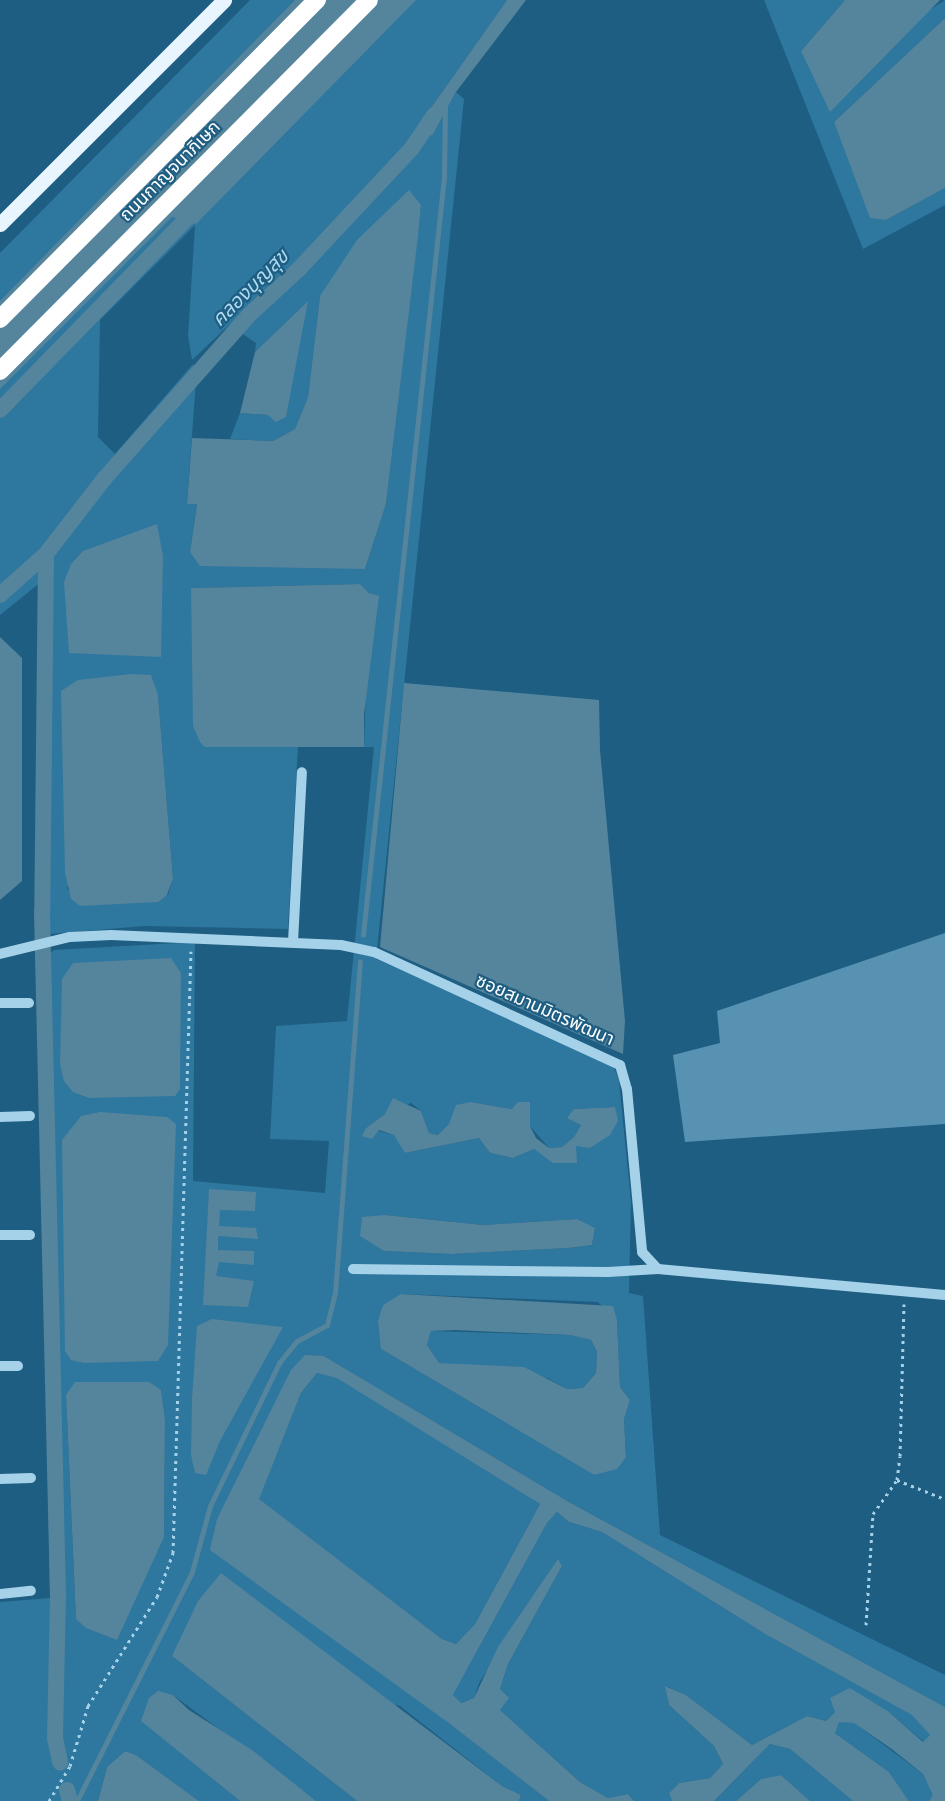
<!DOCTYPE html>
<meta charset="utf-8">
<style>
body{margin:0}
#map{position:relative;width:945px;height:1801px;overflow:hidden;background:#1e5e82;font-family:Helvetica,"Noto Sans Thai",sans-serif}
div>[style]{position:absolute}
.green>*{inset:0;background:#2e779f}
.water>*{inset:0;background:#55849d}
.stream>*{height:4.5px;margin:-2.25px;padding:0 2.25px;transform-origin:2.25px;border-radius:2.25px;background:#55849d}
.canal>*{height:16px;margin:-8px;padding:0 8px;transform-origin:8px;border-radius:8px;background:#55849d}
.building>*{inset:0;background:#5892b3}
.path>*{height:3px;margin-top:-1.5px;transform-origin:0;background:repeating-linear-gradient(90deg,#a5d1e9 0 3px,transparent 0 7.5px)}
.minor>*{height:10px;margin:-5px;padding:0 5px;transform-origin:5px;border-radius:5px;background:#a5d1e9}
.major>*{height:15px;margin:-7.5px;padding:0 7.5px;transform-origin:7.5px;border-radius:7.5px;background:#e8f5fe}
.highway>*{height:18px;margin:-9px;padding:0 9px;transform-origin:9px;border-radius:9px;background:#fff}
span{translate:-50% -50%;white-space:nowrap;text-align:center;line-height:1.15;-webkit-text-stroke:4.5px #1e5e82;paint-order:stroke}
.street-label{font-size:18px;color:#fff}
.water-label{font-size:20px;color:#b0daf1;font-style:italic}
</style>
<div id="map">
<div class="green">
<div style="clip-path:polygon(evenodd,250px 0,507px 0,416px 129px,432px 136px,456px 92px,464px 99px,376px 959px,613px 1064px,619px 1081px,631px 1201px,629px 1293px,643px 1296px,660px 1535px,945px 1675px,945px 1707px,569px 1502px,324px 1356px,217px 1519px,446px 1721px,549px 1801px,519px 1801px,521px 1795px,502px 1786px,400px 1706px,172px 1656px,357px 1801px,316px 1801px,173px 1695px,142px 1721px,240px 1801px,199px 1801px,136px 1755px,125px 1751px,107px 1767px,98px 1801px,0 1801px,0 1602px,50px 1598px,39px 962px,54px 950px,195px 942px,193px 1181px,325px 1193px,329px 1141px,270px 1139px,276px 1026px,347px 1021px,374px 747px,364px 747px,369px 593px,360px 584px,191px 588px,205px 747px,298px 746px,288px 929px,144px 926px,38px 935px,41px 582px,0 615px,0 253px,250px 0,421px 205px,386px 504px,365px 569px,190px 552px,197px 503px,187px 503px,196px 381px,193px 364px,115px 454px,98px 437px,100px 320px,195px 225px,188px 336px,192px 360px,229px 325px,256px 343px,255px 352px,307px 302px,268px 415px,240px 413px,230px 439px,273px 441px,295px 429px,308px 397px,320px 296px,421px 205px,250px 0,158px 695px,173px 879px,168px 895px,80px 906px,67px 888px,158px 695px,250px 0,471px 1102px,512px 1109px,530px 1102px,530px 1126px,549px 1148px,562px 1147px,574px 1137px,581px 1125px,574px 1109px,615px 1107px,575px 1146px,576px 1163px,553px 1162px,534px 1149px,513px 1158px,490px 1153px,479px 1138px,405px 1153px,395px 1135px,366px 1128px,385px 1114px,411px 1103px,421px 1111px,429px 1133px,439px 1135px,471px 1102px,250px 0,385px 1215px,483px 1225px,577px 1219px,595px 1229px,592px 1245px,568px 1248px,452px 1254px,384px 1251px,385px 1215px,250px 0,401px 1294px,598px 1302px,617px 1320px,620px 1387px,630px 1400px,624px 1419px,626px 1457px,594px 1475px,381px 1349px,401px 1294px,250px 0,161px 1390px,165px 1419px,164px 1537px,76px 1619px,66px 1395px,161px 1390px)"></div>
<div style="clip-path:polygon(764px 0,845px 0,801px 51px,923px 14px,945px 0,945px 18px,834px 122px,886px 220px,945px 188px,945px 205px,863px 249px)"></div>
<div style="clip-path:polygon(431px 1331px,570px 1335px,591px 1340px,597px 1352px,596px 1373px,583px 1388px,567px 1389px,547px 1378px,438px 1363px,427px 1345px)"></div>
<div style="clip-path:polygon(317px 1373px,337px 1377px,540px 1504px,475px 1624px,456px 1644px,442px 1639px,258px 1499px,301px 1393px)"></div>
<div style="clip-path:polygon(557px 1512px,569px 1522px,602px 1532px,765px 1634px,913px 1715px,930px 1735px,924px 1742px,889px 1712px,835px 1712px,826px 1721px,807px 1716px,752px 1745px,686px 1695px,666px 1686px,669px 1705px,714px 1746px,723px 1764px,710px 1778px,679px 1783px,669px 1793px,672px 1801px,634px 1801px,628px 1794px,608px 1798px,580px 1782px,500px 1710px,500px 1689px,508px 1664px,562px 1566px,558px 1560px,479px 1683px,474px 1698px,460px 1703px,453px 1695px,547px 1523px)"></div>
<div style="clip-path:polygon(839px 1722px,853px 1722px,923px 1774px,934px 1795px,929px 1801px,909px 1801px,889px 1772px,834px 1732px)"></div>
<div style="clip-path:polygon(770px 1744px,790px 1749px,853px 1801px,810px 1801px,781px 1775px,761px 1779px,736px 1801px,714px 1801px)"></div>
</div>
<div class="water">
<div style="clip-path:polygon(295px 0,416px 0,196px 224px,172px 217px,0 389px,0 301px)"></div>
<div style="clip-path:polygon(507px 0,526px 0,456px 92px,432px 136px,416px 129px)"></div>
<div style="clip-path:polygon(845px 0,940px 0,830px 112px,801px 51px)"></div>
<div style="clip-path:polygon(945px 18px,945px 188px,886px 220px,870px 218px,834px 122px)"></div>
<div style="clip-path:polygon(409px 190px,421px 205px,418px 236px,386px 504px,365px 569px,200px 566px,190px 552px,197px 504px,187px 504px,192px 438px,273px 441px,295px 429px,308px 397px,320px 296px,357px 240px)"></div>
<div style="clip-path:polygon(308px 301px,286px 417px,276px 422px,268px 415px,240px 413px,255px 352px)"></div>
<div style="clip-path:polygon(157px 524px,163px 556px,161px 657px,69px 653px,64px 582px,71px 564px,83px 551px)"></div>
<div style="clip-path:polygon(360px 584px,369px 593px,379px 596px,364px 715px,364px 747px,205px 747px,200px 742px,193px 726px,191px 588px)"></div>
<div style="clip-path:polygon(0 637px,22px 658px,22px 881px,0 900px)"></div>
<div style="clip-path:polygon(131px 674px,151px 675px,158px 695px,173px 879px,167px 895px,158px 902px,80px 906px,71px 899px,65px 873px,61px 691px,78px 680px)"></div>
<div style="clip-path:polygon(404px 683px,599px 700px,600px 750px,625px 1021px,623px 1054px,380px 947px)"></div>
<div style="clip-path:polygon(171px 958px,181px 973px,180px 1089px,175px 1096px,89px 1098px,73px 1092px,64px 1081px,60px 1064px,62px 979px,73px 963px)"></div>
<div style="clip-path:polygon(393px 1098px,421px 1111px,429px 1133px,438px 1135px,449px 1124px,456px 1105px,471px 1102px,512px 1109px,518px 1102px,530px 1102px,530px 1126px,536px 1138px,549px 1148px,562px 1147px,574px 1137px,581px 1125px,567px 1118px,574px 1109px,615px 1107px,618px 1121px,610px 1135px,590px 1148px,576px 1146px,577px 1163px,553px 1163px,534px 1149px,513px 1158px,490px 1153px,479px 1138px,405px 1153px,394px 1135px,379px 1130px,372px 1139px,362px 1136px,366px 1128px,385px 1114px)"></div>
<div style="clip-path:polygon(100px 1112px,167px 1117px,176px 1124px,168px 1345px,158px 1361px,84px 1363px,71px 1360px,65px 1351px,62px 1140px,81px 1116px)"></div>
<div style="clip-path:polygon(209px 1189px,256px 1192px,255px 1211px,220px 1210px,219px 1226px,256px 1228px,258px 1239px,218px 1236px,218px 1250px,254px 1251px,254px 1265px,219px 1262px,216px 1276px,254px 1281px,248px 1307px,203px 1305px)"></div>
<div style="clip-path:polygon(385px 1215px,483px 1225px,577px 1219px,595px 1228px,592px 1245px,568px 1248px,452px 1254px,384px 1251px,360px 1236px,362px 1217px)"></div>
<div style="clip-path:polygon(evenodd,401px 1294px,613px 1306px,617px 1320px,620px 1387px,630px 1400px,624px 1419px,626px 1457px,617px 1469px,594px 1475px,381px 1349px,378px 1321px,383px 1305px,401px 1294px,455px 1330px,570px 1335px,591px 1340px,597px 1352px,596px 1373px,583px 1388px,567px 1389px,524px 1367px,439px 1363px,427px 1345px,431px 1331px,455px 1330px)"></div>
<div style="clip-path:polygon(212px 1319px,283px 1327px,220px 1441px,206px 1475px,195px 1473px,191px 1455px,192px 1398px,197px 1326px)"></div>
<div style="clip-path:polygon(evenodd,305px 1355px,324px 1356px,569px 1502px,945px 1707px,945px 1801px,929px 1801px,933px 1795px,923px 1774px,893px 1750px,854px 1723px,839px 1722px,835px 1733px,889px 1772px,909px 1801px,853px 1801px,790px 1749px,770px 1744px,714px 1801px,672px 1801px,669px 1793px,679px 1783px,710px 1778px,723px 1764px,714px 1746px,669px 1705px,665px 1686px,686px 1695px,752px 1745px,807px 1716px,826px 1721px,835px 1712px,830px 1698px,850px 1688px,889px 1712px,923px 1742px,930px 1735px,912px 1715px,765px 1634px,602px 1532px,569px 1522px,557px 1512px,547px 1523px,453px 1695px,461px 1703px,474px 1698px,498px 1647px,558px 1559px,562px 1566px,508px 1664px,500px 1689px,509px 1698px,500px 1710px,580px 1782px,608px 1798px,628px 1794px,634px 1801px,549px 1801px,446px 1721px,210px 1550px,217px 1519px,291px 1370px,305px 1355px,317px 1373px,337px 1378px,540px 1504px,475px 1624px,456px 1644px,442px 1639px,259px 1499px,301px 1393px,317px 1373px)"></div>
<div style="clip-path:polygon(75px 1382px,149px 1382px,161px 1390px,165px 1419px,164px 1537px,117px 1640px,86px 1628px,76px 1619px,66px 1395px)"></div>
<div style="clip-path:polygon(221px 1573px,502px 1786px,521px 1795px,519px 1801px,357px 1801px,172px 1656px,198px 1601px)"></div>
<div style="clip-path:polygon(158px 1691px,173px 1695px,189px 1710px,252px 1750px,316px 1801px,240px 1801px,141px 1721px,149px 1698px)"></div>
<div style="clip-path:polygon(125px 1751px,136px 1755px,199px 1801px,98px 1801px,107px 1767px)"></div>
<div style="clip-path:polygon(781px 1775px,810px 1801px,736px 1801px,761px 1779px)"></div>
</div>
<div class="stream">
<div style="left:363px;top:935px;width:762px;rotate:-83.9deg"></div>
<div style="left:444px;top:177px;width:70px;rotate:-89.2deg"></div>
<div style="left:77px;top:1801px;width:256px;rotate:-63.3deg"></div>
<div style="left:192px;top:1572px;width:68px;rotate:-74.7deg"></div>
<div style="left:210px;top:1506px;width:159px;rotate:-64.2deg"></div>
<div style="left:279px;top:1363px;width:28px;rotate:-51deg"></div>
<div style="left:297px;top:1341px;width:34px;rotate:-28deg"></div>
<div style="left:327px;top:1325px;width:33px;rotate:-76deg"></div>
<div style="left:335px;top:1293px;width:332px;rotate:-85.7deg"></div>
</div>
<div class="canal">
<div style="left:0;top:410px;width:286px;rotate:-45.7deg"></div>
<div style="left:46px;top:554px;width:358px;rotate:90.6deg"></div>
<div style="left:42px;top:912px;width:683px;rotate:88.66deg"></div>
<div style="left:58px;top:1595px;width:143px;rotate:91.2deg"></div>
<div style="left:55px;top:1738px;width:25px;rotate:78deg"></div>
<div style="left:0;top:595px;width:62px;rotate:-41.7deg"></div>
<div style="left:46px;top:554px;width:95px;rotate:-52.3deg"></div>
<div style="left:104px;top:479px;width:219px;rotate:-48.5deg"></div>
<div style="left:249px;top:315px;width:67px;rotate:-42.6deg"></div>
<div style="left:298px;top:270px;width:167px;rotate:-46.9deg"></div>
<div style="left:412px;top:148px;width:40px;rotate:-56deg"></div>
<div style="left:67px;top:1790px;width:11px;rotate:75deg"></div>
</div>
<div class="building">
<div style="clip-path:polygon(945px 933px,945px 1124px,685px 1142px,673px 1055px,720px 1043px,717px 1011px)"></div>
</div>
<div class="path">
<div style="left:897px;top:1480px;width:52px;rotate:21.6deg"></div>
<div style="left:866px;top:1625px;width:111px;rotate:-86.4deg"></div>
<div style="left:873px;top:1514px;width:42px;rotate:-54.8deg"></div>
<div style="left:897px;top:1480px;width:24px;rotate:-83deg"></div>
<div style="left:900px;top:1456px;width:152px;rotate:-88.5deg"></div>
<div style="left:49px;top:1801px;width:41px;rotate:-59deg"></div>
<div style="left:70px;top:1766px;width:63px;rotate:-73.3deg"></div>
<div style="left:88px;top:1706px;width:129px;rotate:-57.7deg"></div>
<div style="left:157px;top:1597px;width:47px;rotate:-70deg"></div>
<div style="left:173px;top:1553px;width:602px;rotate:-88.29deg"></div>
</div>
<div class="minor">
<div style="left:293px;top:942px;width:170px;rotate:-87deg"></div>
<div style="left:0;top:954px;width:72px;rotate:-13.7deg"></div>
<div style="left:70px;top:937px;width:41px;rotate:-2.8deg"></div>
<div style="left:111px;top:935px;width:230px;rotate:2.5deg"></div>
<div style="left:341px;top:945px;width:34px;rotate:12deg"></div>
<div style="left:374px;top:952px;width:271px;rotate:24.7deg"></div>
<div style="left:620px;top:1065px;width:25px;rotate:74deg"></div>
<div style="left:627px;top:1089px;width:164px;rotate:84.7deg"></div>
<div style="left:642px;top:1252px;width:23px;rotate:47deg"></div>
<div style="left:658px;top:1269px;width:288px;rotate:5.2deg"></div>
<div style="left:0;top:1003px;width:29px"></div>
<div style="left:0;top:1117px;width:30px;rotate:-2deg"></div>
<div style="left:0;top:1235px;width:30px"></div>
<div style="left:353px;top:1269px;width:255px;rotate:0.7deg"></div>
<div style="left:608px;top:1272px;width:50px;rotate:-3.4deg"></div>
<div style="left:0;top:1366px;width:18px"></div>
<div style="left:0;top:1479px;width:31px;rotate:-2deg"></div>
<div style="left:0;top:1594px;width:31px;rotate:-6deg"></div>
</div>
<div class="major">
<div style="left:0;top:224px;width:317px;rotate:-45deg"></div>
</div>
<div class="highway">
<div style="left:0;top:319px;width:450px;rotate:-45.2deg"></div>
<div style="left:0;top:371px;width:523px;rotate:-45.15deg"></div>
</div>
<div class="street-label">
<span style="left:170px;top:171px;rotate:-45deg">ถนนกาญจนาภิเษก</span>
<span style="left:545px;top:1010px;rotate:24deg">ซอยสมานมิตรพัฒนา</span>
</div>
<div class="water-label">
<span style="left:250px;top:288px;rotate:-45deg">คลองบุญสุข</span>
</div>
</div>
